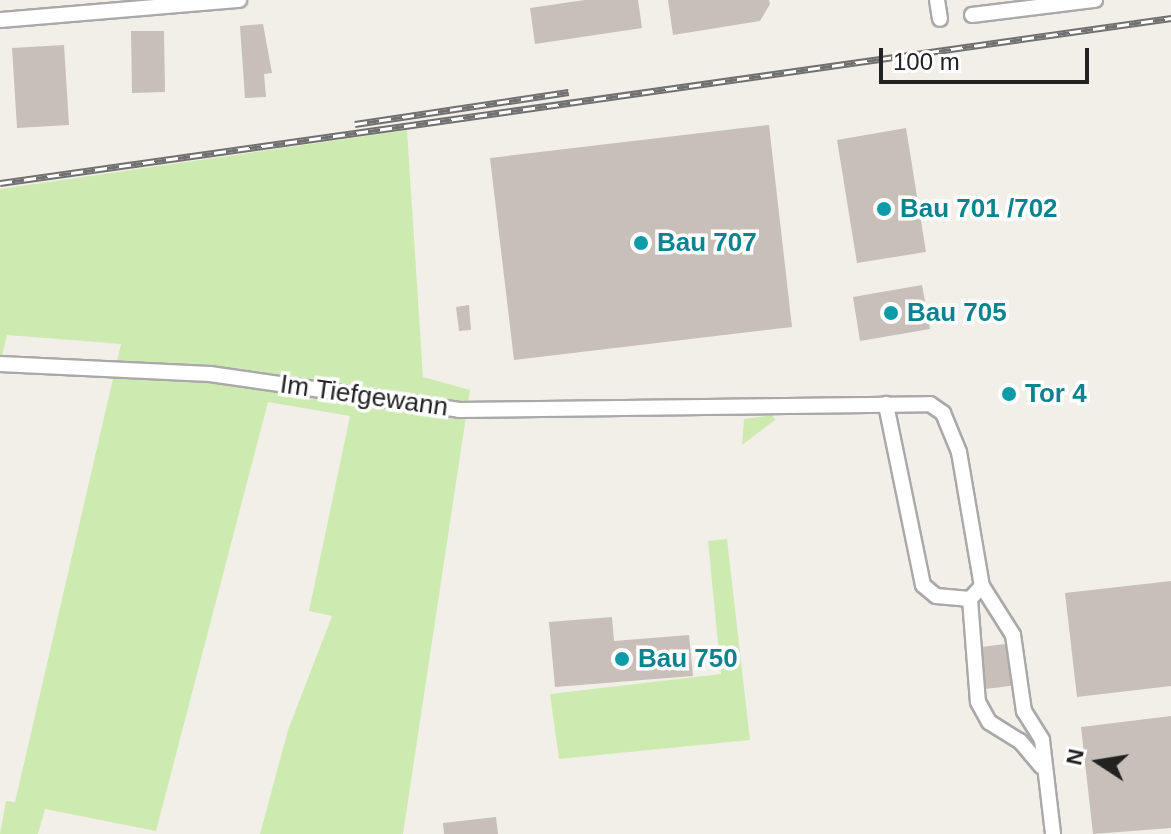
<!DOCTYPE html>
<style>
body{margin:0}
#map{position:relative;width:1171px;height:834px;overflow:hidden;background:#f2efe9;font-family:Arial,sans-serif}
div>[style]{position:absolute}
.grass>*{inset:0;background:#cdebb0}
.building>*{inset:0;background:#c7bfb8}
.roads{filter:drop-shadow(2px 0 #a9a9a9) drop-shadow(-2px 0 #a9a9a9) drop-shadow(0 2px #a9a9a9) drop-shadow(0 -2px #a9a9a9)}
.street>*{height:14px;margin:-7px;padding:0 7px;transform-origin:7px;border-radius:7px;background:#fff}
.rail>*{height:7px;margin-top:-3.5px;transform-origin:0;background:repeating-linear-gradient(90deg,#fff 0 12px,#707070 0 24px);box-sizing:border-box;border-block:2px solid #707070}
.dots>*{width:22px;height:22px;translate:-50% -50%;box-sizing:border-box;border:4px solid #fff;border-radius:50%}
span{translate:-50% -50%;white-space:nowrap;text-align:center;line-height:1.15;-webkit-text-stroke:7px #fff;paint-order:stroke}
.culture-label{font-size:26px;color:#0d838f;font-weight:700}
.left{translate:0 -50%;text-align:left}
.street-label{font-size:26px;color:#222}
.north{position:absolute;left:1059px;top:722px;width:80px;height:80px;-webkit-text-stroke:6px #fff;paint-order:stroke;rotate:282deg;font-size:22px;font-weight:700;line-height:32px;text-align:center;color:#222}
.north::after{content:'';display:block;margin:auto;width:28px;height:36px;background:#222;clip-path:polygon(50% 0,100% 100%,50% 72%,0 100%)}
.scale{position:absolute;left:879px;top:48px;width:210px;height:36px;box-sizing:border-box;border:4px solid #222;border-top:0;padding-left:10px;font-size:24px;line-height:28px;white-space:nowrap;color:#222;-webkit-text-stroke:6px #fff;paint-order:stroke}
</style>
<div id="map">
<div class="grass">
<div style="clip-path:polygon(407px 130px,423px 377px,470px 390px,403px 834px,260px 834px,288px 730px,332px 616px,309px 611px,350px 416px,268px 402px,156px 831px,45px 809px,38px 834px,0 834px,6px 801px,15px 802px,121px 344px,7px 335px,0 364px,0 189px)"></div>
<div style="clip-path:polygon(772px 415px,775px 420px,742px 445px,744px 419px)"></div>
<div style="clip-path:polygon(727px 539px,750px 740px,559px 759px,550px 694px,721px 674px,708px 541px)"></div>
</div>
<div class="building">
<div style="clip-path:polygon(585px 0,638px 0,642px 28px,535px 44px,530px 8px)"></div>
<div style="clip-path:polygon(668px 0,769px 0,770px 4px,760px 21px,673px 35px)"></div>
<div style="clip-path:polygon(263px 24px,272px 73px,264px 74px,266px 97px,245px 98px,240px 26px)"></div>
<div style="clip-path:polygon(131px 31px,164px 31px,165px 92px,132px 93px)"></div>
<div style="clip-path:polygon(64px 45px,69px 125px,17px 128px,12px 48px)"></div>
<div style="clip-path:polygon(769px 125px,792px 327px,514px 360px,490px 158px)"></div>
<div style="clip-path:polygon(906px 128px,926px 252px,857px 263px,837px 140px)"></div>
<div style="clip-path:polygon(922px 285px,930px 329px,860px 341px,853px 297px)"></div>
<div style="clip-path:polygon(469px 305px,471px 330px,459px 331px,456px 307px)"></div>
<div style="clip-path:polygon(1171px 581px,1171px 686px,1077px 697px,1065px 593px)"></div>
<div style="clip-path:polygon(612px 617px,614px 641px,689px 635px,693px 676px,555px 687px,549px 622px)"></div>
<div style="clip-path:polygon(1013px 643px,1018px 685px,977px 690px,973px 648px)"></div>
<div style="clip-path:polygon(1171px 716px,1171px 828px,1093px 834px,1081px 727px)"></div>
<div style="clip-path:polygon(496px 817px,498px 834px,444px 834px,443px 823px)"></div>
</div>
<div class="roads">
<div class="street">
<div style="left:937px;top:0;width:19px;rotate:81deg"></div>
<div style="left:972px;top:15px;width:124px;rotate:-7deg"></div>
<div style="left:0;top:20px;width:240px;rotate:-4.8deg"></div>
<div style="left:0;top:364px;width:210px;rotate:2.7deg"></div>
<div style="left:210px;top:374px;width:252px;rotate:8.2deg"></div>
<div style="left:459px;top:410px;width:471px;rotate:-0.7deg"></div>
<div style="left:930px;top:404px;width:16px;rotate:35deg"></div>
<div style="left:943px;top:413px;width:42px;rotate:67.7deg"></div>
<div style="left:959px;top:452px;width:136px;rotate:80.3deg"></div>
<div style="left:982px;top:586px;width:18px;rotate:133deg"></div>
<div style="left:970px;top:599px;width:34px;rotate:-175deg"></div>
<div style="left:936px;top:596px;width:17px;rotate:-140deg"></div>
<div style="left:923px;top:585px;width:185px;rotate:-101.6deg"></div>
<div style="left:982px;top:586px;width:58px;rotate:57.7deg"></div>
<div style="left:1013px;top:635px;width:77px;rotate:81.8deg"></div>
<div style="left:1024px;top:711px;width:34px;rotate:58deg"></div>
<div style="left:1042px;top:740px;width:95px;rotate:83.3deg"></div>
<div style="left:970px;top:599px;width:103px;rotate:85.6deg"></div>
<div style="left:978px;top:702px;width:23px;rotate:61deg"></div>
<div style="left:989px;top:722px;width:36px;rotate:32deg"></div>
<div style="left:1020px;top:741px;width:33px;rotate:50deg"></div>
</div>
</div>
<div class="rail">
<div style="left:355px;top:124px;width:216px;rotate:-8.5deg"></div>
<div style="left:0;top:183px;width:1183px;rotate:-8.02deg"></div>
</div>
<div class="dots">
<div style="left:884px;top:209px;background:#0f9aa8"></div>
<div style="left:641px;top:243px;background:#0f9aa8"></div>
<div style="left:891px;top:313px;background:#0f9aa8"></div>
<div style="left:1009px;top:394px;background:#0f9aa8"></div>
<div style="left:622px;top:659px;background:#0f9aa8"></div>
</div>
<div class="culture-label">
<span class="left" style="left:900px;top:209px">Bau 701 /702</span>
<span class="left" style="left:657px;top:243px">Bau 707</span>
<span class="left" style="left:907px;top:313px">Bau 705</span>
<span class="left" style="left:1025px;top:394px">Tor 4</span>
<span class="left" style="left:638px;top:659px">Bau 750</span>
</div>
<div class="street-label">
<span style="left:364px;top:396px;rotate:8deg">Im Tiefgewann</span>
</div>
<div class="north">N</div>
<div class="scale">100 m</div>
</div>
